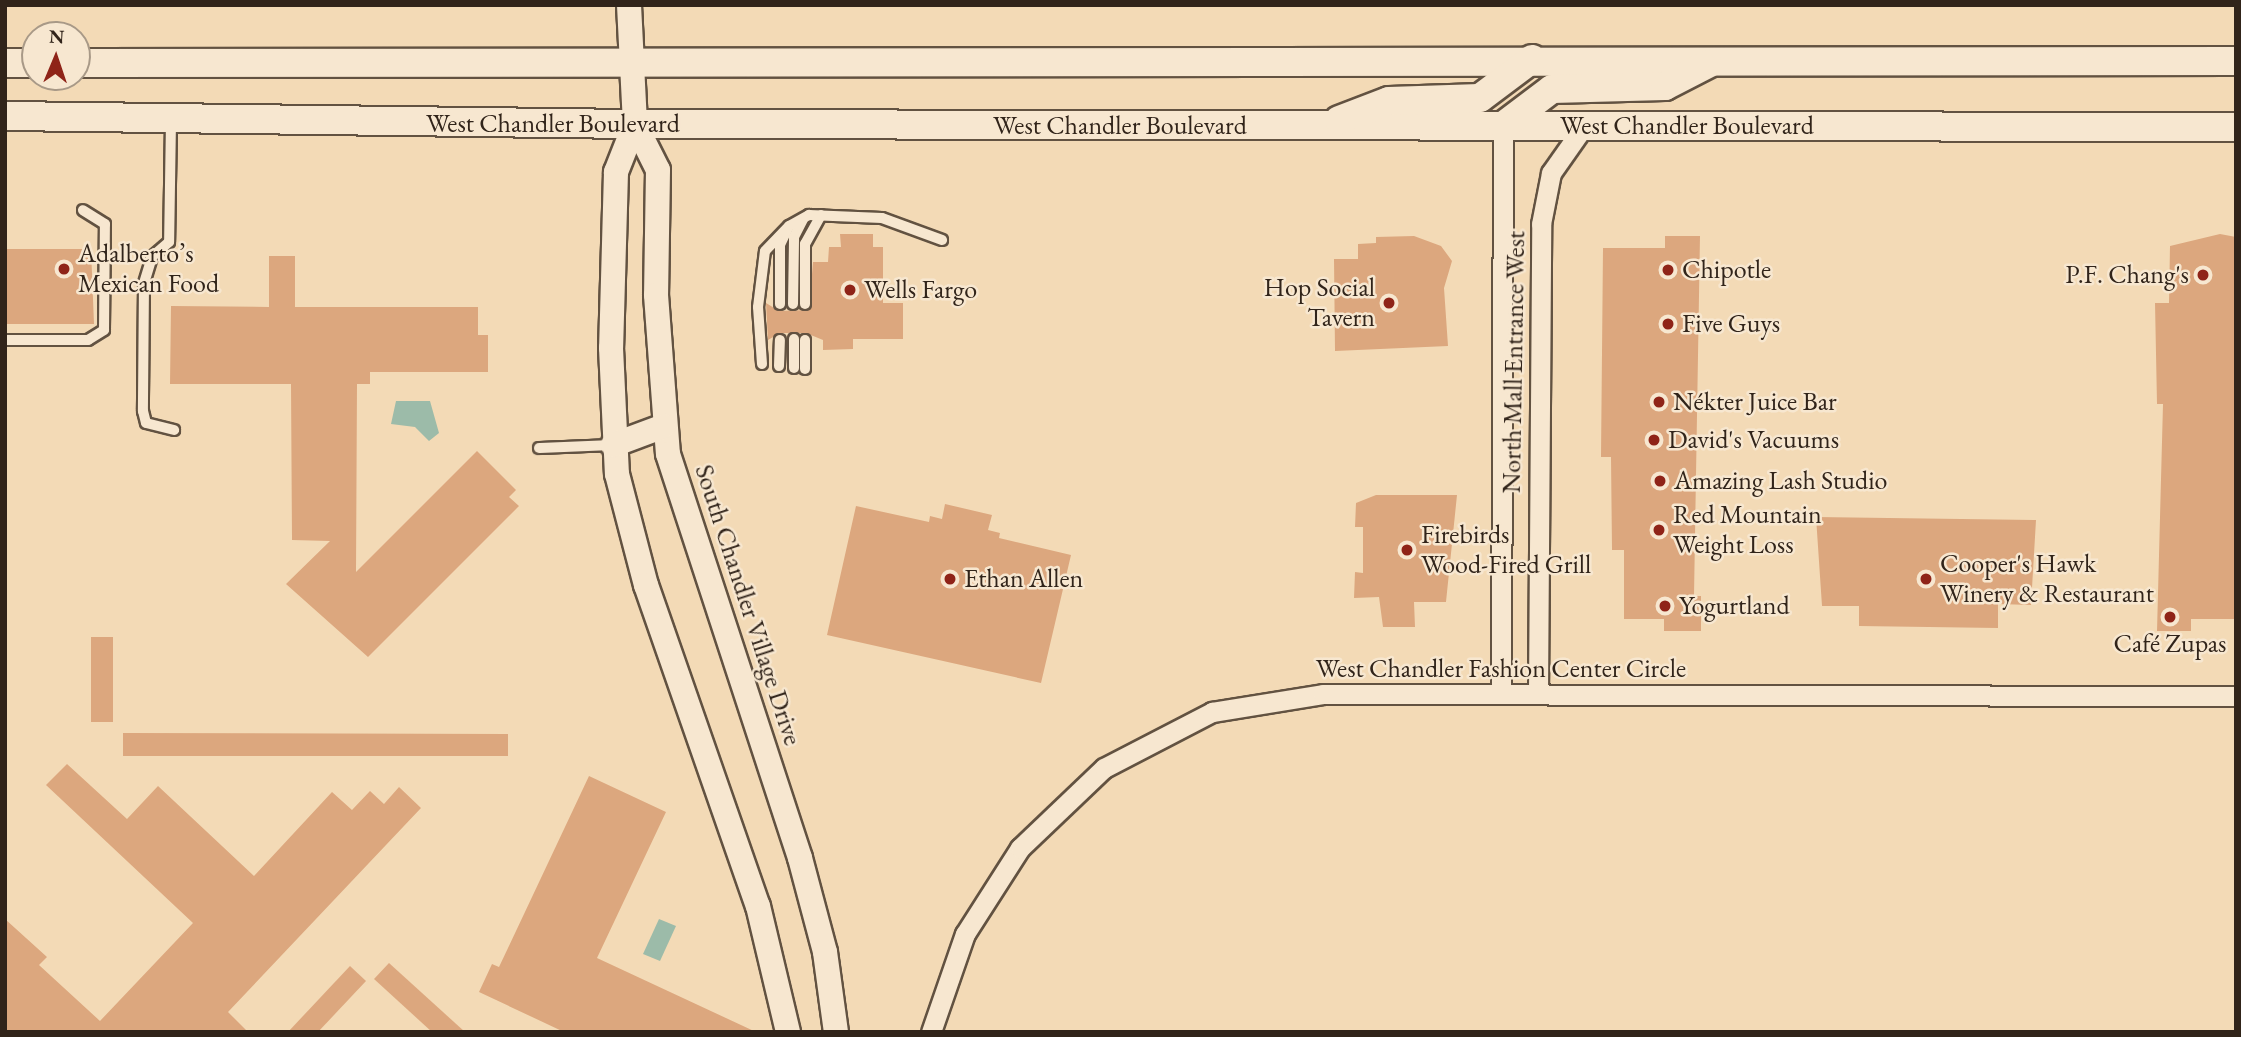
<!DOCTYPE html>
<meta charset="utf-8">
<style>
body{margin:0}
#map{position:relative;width:2241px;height:1037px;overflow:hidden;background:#f3dab6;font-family:"EB Garamond",serif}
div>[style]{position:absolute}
.water>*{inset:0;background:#9cbba9}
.building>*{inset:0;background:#dca77e}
.roads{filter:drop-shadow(2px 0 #625241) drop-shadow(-2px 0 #625241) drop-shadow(0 2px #625241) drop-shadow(0 -2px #625241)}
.service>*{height:10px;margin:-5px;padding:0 5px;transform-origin:5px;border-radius:5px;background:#f7e7d0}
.minor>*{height:19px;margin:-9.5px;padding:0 9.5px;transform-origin:9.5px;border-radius:9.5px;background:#f7e7d0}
.tertiary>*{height:24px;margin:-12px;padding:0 12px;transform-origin:12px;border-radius:12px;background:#f7e7d0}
.secondary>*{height:28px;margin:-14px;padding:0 14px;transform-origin:14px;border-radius:14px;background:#f7e7d0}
.dots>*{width:19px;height:19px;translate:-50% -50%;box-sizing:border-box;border:4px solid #f7e7d0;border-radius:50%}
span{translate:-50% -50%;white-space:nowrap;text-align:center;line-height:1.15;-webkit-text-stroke:5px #f7e7d0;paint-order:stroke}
.street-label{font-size:26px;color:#31241a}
.poi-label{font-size:26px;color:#31241a}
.left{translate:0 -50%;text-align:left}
.right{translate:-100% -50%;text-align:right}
.frame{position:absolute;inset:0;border:7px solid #31241a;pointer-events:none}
.north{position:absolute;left:21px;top:21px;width:70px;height:70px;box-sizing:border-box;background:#f7e7d0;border:2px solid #a89987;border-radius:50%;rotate:2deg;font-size:19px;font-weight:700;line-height:28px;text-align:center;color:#31241a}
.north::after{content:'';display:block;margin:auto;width:24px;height:32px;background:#8f2418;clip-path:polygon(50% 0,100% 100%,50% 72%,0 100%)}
</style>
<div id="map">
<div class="water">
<div style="clip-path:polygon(396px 401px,430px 401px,439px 433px,429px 441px,415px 427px,391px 424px)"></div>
<div style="clip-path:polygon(659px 919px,676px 926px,660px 961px,643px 954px)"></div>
</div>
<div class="building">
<div style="clip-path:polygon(840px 234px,873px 234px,873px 247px,883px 247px,883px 303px,903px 303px,903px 339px,853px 339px,853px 349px,823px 350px,823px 340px,806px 333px,780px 333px,768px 340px,766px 303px,779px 311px,809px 310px,813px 262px,828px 262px,829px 247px,841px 247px)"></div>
<div style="clip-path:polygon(2220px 234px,2236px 237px,2236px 619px,2191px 619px,2191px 631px,2157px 631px,2163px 404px,2157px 404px,2155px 303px,2169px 303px,2170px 246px)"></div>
<div style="clip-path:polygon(1414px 236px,1441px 246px,1452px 261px,1444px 288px,1448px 346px,1335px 351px,1334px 259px,1358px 259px,1358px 244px,1376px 243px,1376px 237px)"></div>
<div style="clip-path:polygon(1665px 236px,1700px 236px,1694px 596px,1701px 596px,1701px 631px,1664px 631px,1664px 619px,1624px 619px,1624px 550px,1612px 550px,1611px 457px,1601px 457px,1603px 248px,1665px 248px)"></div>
<div style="clip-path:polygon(5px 249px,91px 249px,94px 324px,5px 324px)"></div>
<div style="clip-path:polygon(269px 256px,295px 256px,295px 307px,478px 307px,478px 335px,488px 335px,488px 372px,370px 372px,370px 384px,357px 384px,356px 572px,477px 451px,516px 490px,509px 497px,519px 506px,368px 657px,286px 584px,330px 541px,292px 540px,291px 384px,170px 384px,171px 306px,269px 307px)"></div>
<div style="clip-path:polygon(1457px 495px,1446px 602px,1414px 602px,1415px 627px,1383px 627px,1379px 597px,1354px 598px,1355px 572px,1363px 573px,1363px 527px,1355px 527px,1356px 503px,1376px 495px)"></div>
<div style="clip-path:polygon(945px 504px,992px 515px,988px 530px,1000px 533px,999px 538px,1071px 555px,1041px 683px,827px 635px,856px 506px,929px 522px,930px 516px,942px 519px)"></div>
<div style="clip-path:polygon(1816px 517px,2036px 520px,2031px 605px,1998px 604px,1998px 628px,1859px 626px,1859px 606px,1822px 606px)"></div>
<div style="clip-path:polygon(91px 637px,113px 637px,113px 722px,91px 722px)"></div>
<div style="clip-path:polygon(123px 733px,508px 734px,508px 756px,123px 756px)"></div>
<div style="clip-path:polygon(67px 764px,127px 819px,158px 786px,254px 876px,332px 792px,352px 810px,370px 791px,384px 804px,399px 787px,421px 808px,228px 1012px,248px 1032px,5px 1032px,5px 919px,47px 957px,39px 965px,100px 1021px,193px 923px,46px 785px)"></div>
<div style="clip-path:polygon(589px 776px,666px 812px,597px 958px,756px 1032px,564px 1032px,479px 992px,492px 964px,499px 967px)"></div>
<div style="clip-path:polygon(389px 963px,465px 1032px,432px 1032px,374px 979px)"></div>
<div style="clip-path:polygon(350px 966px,366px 981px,318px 1032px,288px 1032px)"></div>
</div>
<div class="roads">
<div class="service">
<div style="left:171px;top:121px;width:121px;rotate:90.9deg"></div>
<div style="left:169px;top:242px;width:23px;rotate:139deg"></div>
<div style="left:152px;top:257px;width:28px;rotate:107deg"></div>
<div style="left:144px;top:284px;width:127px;rotate:90.5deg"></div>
<div style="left:143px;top:411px;width:12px;rotate:76deg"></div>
<div style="left:146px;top:423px;width:29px;rotate:14deg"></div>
<div style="left:780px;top:304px;width:59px;rotate:-90deg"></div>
<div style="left:780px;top:245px;width:17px;rotate:-65deg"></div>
<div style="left:793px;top:304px;width:67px;rotate:-89.1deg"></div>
<div style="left:794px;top:237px;width:20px;rotate:-63deg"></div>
<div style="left:805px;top:304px;width:60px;rotate:-90deg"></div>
<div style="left:805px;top:244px;width:33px;rotate:-61deg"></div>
<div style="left:794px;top:339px;width:29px;rotate:90deg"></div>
<div style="left:5px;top:340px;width:83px"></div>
<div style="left:88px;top:340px;width:19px;rotate:-32deg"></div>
<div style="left:104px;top:330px;width:106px;rotate:-89.5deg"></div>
<div style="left:105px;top:224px;width:26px;rotate:-148deg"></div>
<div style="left:805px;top:340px;width:29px;rotate:90deg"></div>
<div style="left:762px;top:364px;width:57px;rotate:-94deg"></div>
<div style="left:758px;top:307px;width:56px;rotate:-82.9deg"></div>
<div style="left:765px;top:251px;width:35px;rotate:-46deg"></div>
<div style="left:789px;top:226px;width:23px;rotate:-29deg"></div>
<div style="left:809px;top:215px;width:73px;rotate:2.4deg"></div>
<div style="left:882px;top:218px;width:64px;rotate:20.1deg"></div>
<div style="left:779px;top:366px;width:26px;rotate:-88deg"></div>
<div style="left:539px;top:448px;width:74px;rotate:-2.3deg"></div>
</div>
<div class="minor">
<div style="left:1501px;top:693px;width:567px;rotate:-89.8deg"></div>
<div style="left:1538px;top:693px;width:469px;rotate:-89.6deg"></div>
<div style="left:1541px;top:224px;width:52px;rotate:-78.9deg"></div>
<div style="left:1551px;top:173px;width:57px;rotate:-54.9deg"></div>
<div style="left:931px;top:1032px;width:104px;rotate:-70.9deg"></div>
<div style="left:965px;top:934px;width:102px;rotate:-57.4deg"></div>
<div style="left:1020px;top:848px;width:116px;rotate:-43.6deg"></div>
<div style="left:1104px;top:768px;width:122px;rotate:-27.4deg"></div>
<div style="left:1212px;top:712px;width:112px;rotate:-9.2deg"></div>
<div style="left:1323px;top:694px;width:913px;rotate:0.13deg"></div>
</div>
<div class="tertiary">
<div style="left:629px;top:5px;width:119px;rotate:87.1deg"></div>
<div style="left:635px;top:124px;width:52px;rotate:111.6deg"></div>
<div style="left:616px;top:172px;width:176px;rotate:91.6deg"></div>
<div style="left:611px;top:348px;width:126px;rotate:87.3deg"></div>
<div style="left:617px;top:474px;width:115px;rotate:75.4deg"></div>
<div style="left:646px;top:585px;width:340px;rotate:70.8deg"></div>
<div style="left:758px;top:906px;width:130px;rotate:76.6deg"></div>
<div style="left:635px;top:124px;width:51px;rotate:63.4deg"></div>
<div style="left:658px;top:170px;width:125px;rotate:90.9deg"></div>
<div style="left:656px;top:295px;width:159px;rotate:85.7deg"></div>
<div style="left:668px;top:454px;width:425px;rotate:71.9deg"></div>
<div style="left:800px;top:858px;width:97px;rotate:75.1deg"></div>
<div style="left:825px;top:952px;width:81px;rotate:82.2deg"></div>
<div style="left:613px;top:445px;width:54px;rotate:-20.4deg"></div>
</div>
<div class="secondary">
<div style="left:5px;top:63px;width:30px"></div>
<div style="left:77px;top:63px;width:2159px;rotate:-0.05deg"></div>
<div style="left:5px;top:116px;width:630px;rotate:0.73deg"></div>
<div style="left:635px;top:124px;width:1601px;rotate:0.11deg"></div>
<div style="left:1339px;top:120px;width:53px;rotate:-20.8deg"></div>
<div style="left:1389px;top:101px;width:91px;rotate:-1.9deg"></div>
<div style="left:1480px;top:98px;width:65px;rotate:-36.9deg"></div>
<div style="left:1503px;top:126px;width:61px;rotate:-37.1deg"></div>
<div style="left:1552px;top:89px;width:113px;rotate:-1.5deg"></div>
<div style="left:1665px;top:86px;width:48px;rotate:-27.1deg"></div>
</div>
</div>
<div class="dots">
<div style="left:64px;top:269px;background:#8f2418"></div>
<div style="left:1668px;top:270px;background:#8f2418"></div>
<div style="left:2203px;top:275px;background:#8f2418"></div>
<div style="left:850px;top:290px;background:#8f2418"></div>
<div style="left:1389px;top:303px;background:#8f2418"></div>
<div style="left:1668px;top:324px;background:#8f2418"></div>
<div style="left:1659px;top:402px;background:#8f2418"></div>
<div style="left:1654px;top:440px;background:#8f2418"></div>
<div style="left:1660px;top:481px;background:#8f2418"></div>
<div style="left:1659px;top:530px;background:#8f2418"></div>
<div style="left:1407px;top:550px;background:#8f2418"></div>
<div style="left:950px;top:579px;background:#8f2418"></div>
<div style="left:1926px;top:579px;background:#8f2418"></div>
<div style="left:1665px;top:606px;background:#8f2418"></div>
<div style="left:2170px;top:617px;background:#8f2418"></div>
</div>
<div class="street-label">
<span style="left:553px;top:124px">West Chandler Boulevard</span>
<span style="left:1120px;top:126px">West Chandler Boulevard</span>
<span style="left:1687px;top:126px">West Chandler Boulevard</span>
<span style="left:1514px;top:362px;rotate:-89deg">North Mall Entrance West</span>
<span style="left:748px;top:605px;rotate:72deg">South Chandler Village Drive</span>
<span style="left:1501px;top:669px">West Chandler Fashion Center Circle</span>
</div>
<div class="poi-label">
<span class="left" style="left:78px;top:269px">Adalberto’s<br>Mexican Food</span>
<span class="left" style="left:1682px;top:270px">Chipotle</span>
<span class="right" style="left:2189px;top:275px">P.F. Chang's</span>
<span class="right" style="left:1375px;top:303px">Hop Social<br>Tavern</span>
<span class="left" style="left:864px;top:290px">Wells Fargo</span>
<span class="left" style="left:1682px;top:324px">Five Guys</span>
<span class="left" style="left:1673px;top:402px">Nékter Juice Bar</span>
<span class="left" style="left:1668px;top:440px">David's Vacuums</span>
<span class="left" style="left:1674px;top:481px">Amazing Lash Studio</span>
<span class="left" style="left:1673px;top:530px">Red Mountain<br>Weight Loss</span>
<span class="left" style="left:1421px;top:550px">Firebirds<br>Wood-Fired Grill</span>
<span class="left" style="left:1940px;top:579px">Cooper's Hawk<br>Winery &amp; Restaurant</span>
<span class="left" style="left:964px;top:579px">Ethan Allen</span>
<span class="left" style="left:1679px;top:606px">Yogurtland</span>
<span style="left:2170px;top:644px">Café Zupas</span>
</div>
<div class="frame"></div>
<div class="north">N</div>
</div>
